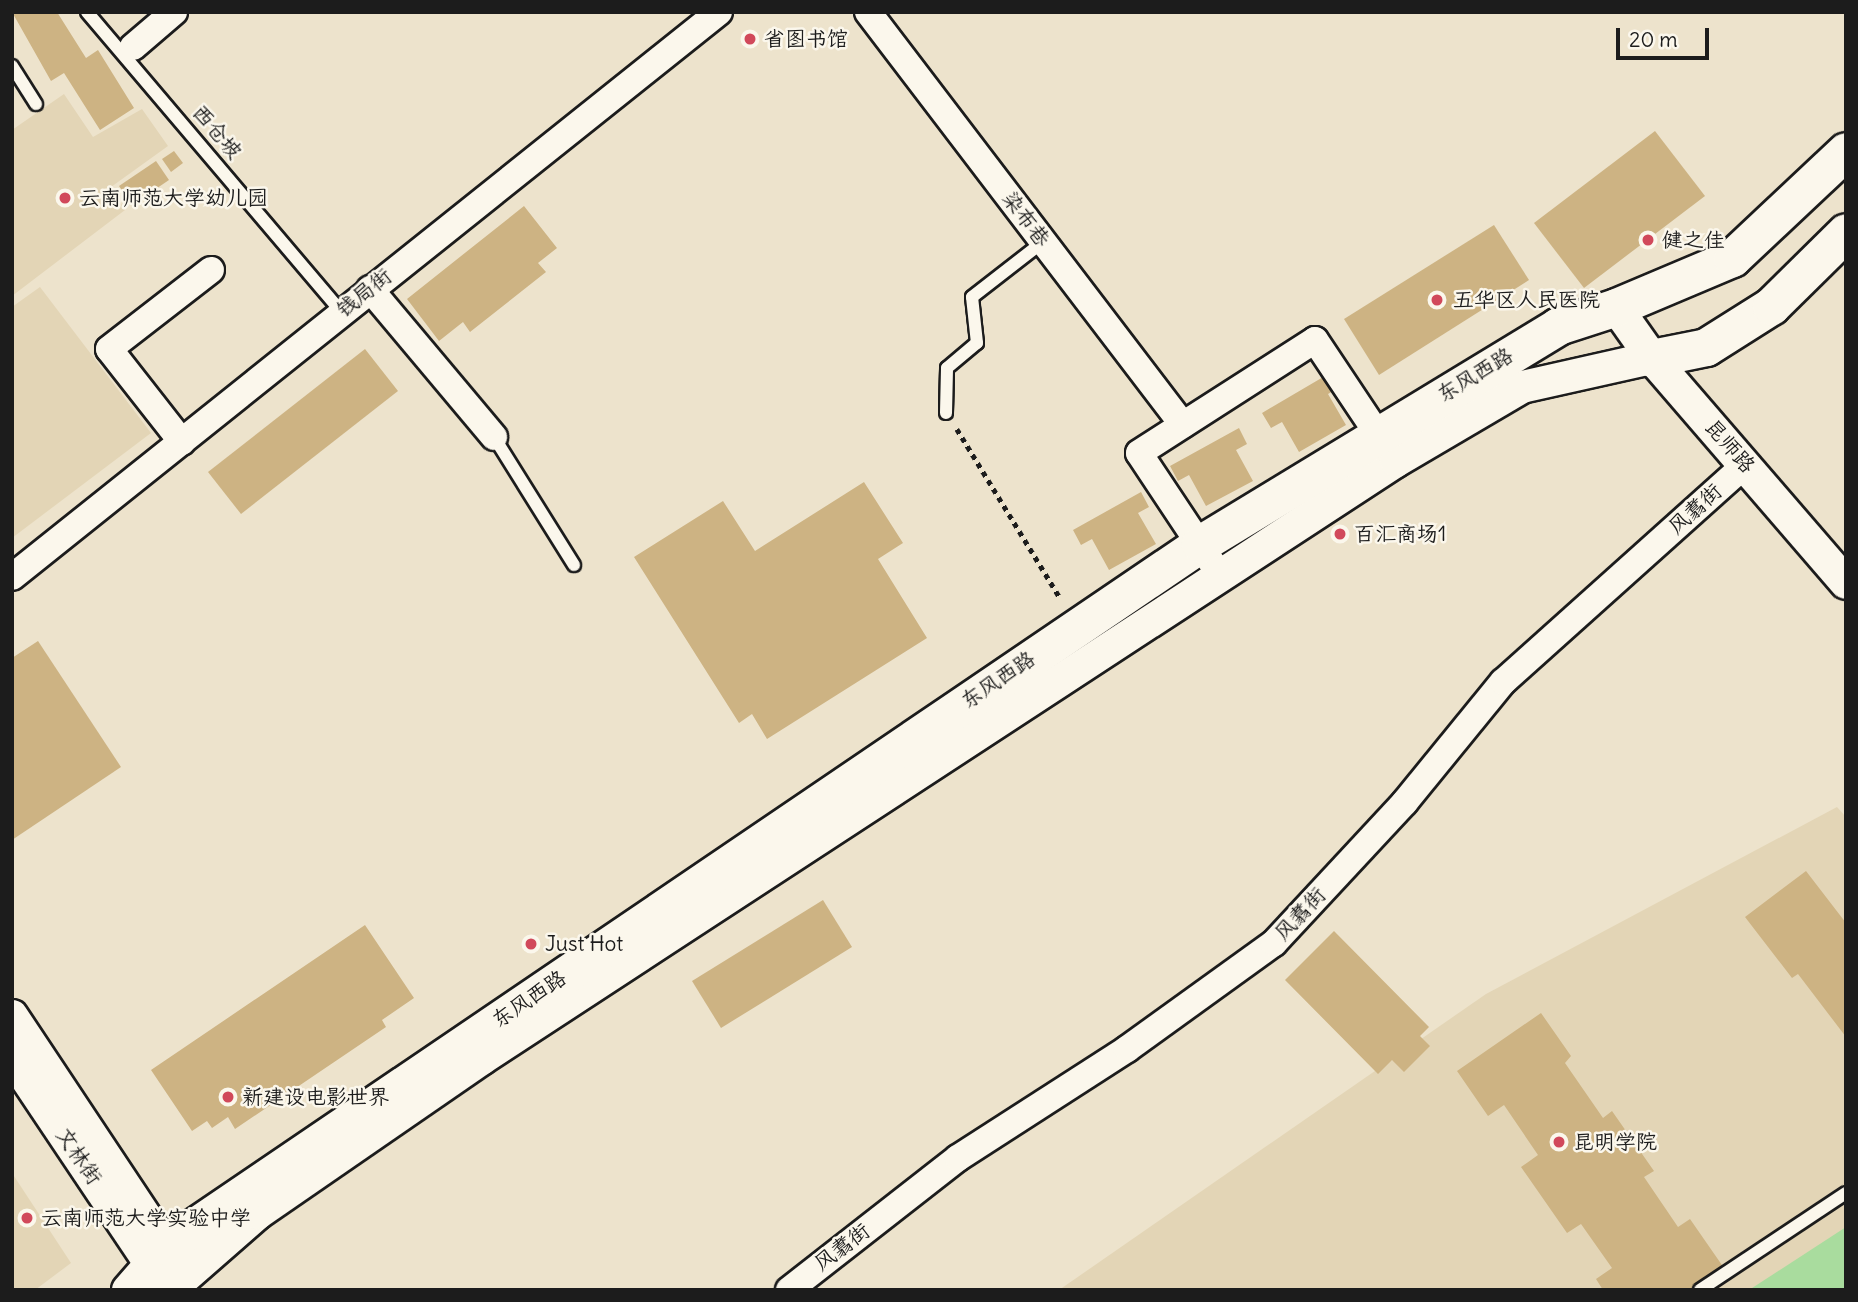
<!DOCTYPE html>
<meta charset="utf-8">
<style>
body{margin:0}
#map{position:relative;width:1858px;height:1302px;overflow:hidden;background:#ede3cc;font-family:Delius,"LXGW WenKai TC",sans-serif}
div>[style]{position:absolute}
.built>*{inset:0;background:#e3d5b6}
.green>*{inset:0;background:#a9dc9e}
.building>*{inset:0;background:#cdb383}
.path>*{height:4.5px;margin-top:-2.25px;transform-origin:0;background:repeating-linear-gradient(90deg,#1c1c1c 0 5px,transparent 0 10px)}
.roads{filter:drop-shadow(2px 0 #1c1c1c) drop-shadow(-2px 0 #1c1c1c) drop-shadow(0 2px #1c1c1c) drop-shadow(0 -2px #1c1c1c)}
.service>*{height:12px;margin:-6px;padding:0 6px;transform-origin:6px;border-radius:6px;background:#fbf7ec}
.minor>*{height:26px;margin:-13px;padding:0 13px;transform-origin:13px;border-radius:13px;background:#fbf7ec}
.tertiary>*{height:32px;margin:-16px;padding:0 16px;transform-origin:16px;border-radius:16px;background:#fbf7ec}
.secondary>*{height:37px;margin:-18.5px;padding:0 18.5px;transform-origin:18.5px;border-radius:18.5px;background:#fbf7ec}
.dots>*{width:19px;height:19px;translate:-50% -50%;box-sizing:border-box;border:4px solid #fbf7ec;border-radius:50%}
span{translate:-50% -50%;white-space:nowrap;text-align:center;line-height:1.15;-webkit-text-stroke:5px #fbf7ec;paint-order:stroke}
.poi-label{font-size:21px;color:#1c1c1c}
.left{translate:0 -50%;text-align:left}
.street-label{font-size:21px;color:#1c1c1c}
.frame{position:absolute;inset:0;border:14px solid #1c1c1c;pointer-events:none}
.scale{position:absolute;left:1616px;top:28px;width:93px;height:32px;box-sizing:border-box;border:4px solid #1c1c1c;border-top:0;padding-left:9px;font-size:21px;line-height:24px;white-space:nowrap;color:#1c1c1c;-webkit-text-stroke:5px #fbf7ec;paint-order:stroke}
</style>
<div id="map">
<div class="built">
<div style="clip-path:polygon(64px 94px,93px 137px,142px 109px,168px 146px,111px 187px,125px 210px,12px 296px,12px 130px)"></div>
<div style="clip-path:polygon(40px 287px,151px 433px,12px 538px,12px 307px)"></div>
<div style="clip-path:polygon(1837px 807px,1846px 817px,1846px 1290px,1059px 1290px,1486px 994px)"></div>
<div style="clip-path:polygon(12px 1173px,71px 1263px,35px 1290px,12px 1290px)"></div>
</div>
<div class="green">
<div style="clip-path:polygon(1846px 1227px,1846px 1290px,1749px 1290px)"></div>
</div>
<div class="building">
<div style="clip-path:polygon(12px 12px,57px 12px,86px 58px,98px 50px,134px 108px,100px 130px,64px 73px,51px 81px)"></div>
<div style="clip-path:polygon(1655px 131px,1705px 196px,1584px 288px,1534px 223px)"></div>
<div style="clip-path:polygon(174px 151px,183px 163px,171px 172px,162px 159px)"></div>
<div style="clip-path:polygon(156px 161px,169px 180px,132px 205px,119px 186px)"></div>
<div style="clip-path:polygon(524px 206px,557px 248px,538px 263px,546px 272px,470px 332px,463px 322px,439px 341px,407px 299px)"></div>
<div style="clip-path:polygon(1494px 225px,1529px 280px,1379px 375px,1344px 319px)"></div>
<div style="clip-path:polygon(365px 349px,398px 391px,241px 514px,208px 472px)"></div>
<div style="clip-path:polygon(1330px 373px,1338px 388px,1328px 394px,1346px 425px,1299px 452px,1282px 422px,1271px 428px,1262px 413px)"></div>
<div style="clip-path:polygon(1239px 428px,1247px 444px,1236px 450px,1253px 481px,1206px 506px,1189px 475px,1178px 481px,1170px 466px)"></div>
<div style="clip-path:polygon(864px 482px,903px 543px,878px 559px,927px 638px,767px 739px,752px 714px,739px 723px,634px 557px,723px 501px,755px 551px)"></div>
<div style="clip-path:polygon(1141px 492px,1149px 507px,1138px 513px,1156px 544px,1109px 570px,1092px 539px,1081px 545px,1073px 530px)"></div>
<div style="clip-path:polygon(38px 641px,121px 767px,12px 840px,12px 658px)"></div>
<div style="clip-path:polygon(1806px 871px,1846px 923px,1846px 1037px,1798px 974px,1792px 978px,1745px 917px)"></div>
<div style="clip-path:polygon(823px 900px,852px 947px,721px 1028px,692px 981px)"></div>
<div style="clip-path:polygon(365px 925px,414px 998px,382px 1020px,386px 1027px,235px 1129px,228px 1117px,212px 1128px,207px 1121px,192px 1131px,151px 1070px)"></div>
<div style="clip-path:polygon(1334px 931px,1429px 1027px,1420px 1036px,1430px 1046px,1404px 1072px,1392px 1060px,1378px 1074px,1285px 980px)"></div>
<div style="clip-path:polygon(1541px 1013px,1571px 1056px,1565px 1063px,1603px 1118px,1612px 1111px,1654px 1171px,1644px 1177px,1678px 1227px,1690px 1219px,1724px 1268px,1692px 1290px,1603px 1290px,1596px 1279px,1612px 1268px,1581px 1224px,1567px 1233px,1521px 1167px,1538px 1155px,1504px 1105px,1488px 1116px,1457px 1071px)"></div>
</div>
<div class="path">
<div style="left:957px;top:429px;width:198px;rotate:58.6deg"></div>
</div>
<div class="roads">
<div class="service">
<div style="left:87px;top:12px;width:393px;rotate:49.7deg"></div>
<div style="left:12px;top:66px;width:45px;rotate:57.7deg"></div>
<div style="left:946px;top:413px;width:45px;rotate:-88.7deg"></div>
<div style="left:947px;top:368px;width:39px;rotate:-40deg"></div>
<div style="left:977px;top:343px;width:46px;rotate:-96.2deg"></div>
<div style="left:972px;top:297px;width:90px;rotate:-37.8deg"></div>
<div style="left:494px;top:437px;width:151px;rotate:58deg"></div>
<div style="left:1700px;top:1290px;width:175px;rotate:-33.6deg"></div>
</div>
<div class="minor">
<div style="left:868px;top:12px;width:519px;rotate:52.67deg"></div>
<div style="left:133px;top:47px;width:54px;rotate:-40.5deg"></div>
<div style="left:370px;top:289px;width:193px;rotate:50deg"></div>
<div style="left:182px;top:442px;width:118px;rotate:-128.1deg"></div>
<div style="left:109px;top:349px;width:129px;rotate:-37.8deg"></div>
<div style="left:1220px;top:575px;width:146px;rotate:-123.6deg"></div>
<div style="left:1139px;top:453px;width:209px;rotate:-32.7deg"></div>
<div style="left:1315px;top:340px;width:130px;rotate:56.3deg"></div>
<div style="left:12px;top:577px;width:905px;rotate:-38.63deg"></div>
<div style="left:789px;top:1290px;width:214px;rotate:-38deg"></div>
<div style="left:958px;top:1158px;width:201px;rotate:-32.8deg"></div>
<div style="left:1127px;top:1049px;width:181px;rotate:-35.8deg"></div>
<div style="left:1274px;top:943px;width:192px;rotate:-47.1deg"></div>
<div style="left:1405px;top:802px;width:155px;rotate:-50.8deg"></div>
<div style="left:1503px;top:682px;width:326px;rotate:-41.9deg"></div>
</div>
<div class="tertiary">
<div style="left:1616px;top:307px;width:62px;rotate:54.8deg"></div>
<div style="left:1652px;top:358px;width:297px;rotate:49.2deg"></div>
<div style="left:12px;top:1016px;width:300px;rotate:56.4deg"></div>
<div style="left:12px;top:1057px;width:280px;rotate:56.2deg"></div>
<div style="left:128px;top:1290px;width:53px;rotate:-48.8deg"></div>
<div style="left:170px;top:1290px;width:117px;rotate:-41.2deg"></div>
<div style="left:258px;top:1213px;width:271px;rotate:-34.6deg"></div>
<div style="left:481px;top:1059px;width:1093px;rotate:-33.17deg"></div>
<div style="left:1396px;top:461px;width:146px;rotate:-30.4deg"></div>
<div style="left:1522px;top:387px;width:133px;rotate:-12.6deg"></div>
</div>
<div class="secondary">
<div style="left:1652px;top:358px;width:55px;rotate:-11.5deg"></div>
<div style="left:1706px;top:347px;width:77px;rotate:-32.2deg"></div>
<div style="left:1771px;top:306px;width:105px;rotate:-44.6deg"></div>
<div style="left:166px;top:1246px;width:1250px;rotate:-34.17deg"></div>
<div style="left:1200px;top:544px;width:419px;rotate:-31.3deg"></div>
<div style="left:1558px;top:326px;width:61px;rotate:-18.1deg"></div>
<div style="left:1616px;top:307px;width:126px;rotate:-22.9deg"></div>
<div style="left:1732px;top:258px;width:156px;rotate:-43.2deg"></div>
</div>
</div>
<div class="dots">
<div style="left:750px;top:39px;background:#d1495b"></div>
<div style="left:65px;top:198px;background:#d1495b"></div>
<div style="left:1648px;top:240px;background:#d1495b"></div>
<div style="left:1437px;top:300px;background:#d1495b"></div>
<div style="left:1340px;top:534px;background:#d1495b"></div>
<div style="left:531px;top:944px;background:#d1495b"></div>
<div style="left:228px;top:1097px;background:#d1495b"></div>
<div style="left:1559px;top:1142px;background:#d1495b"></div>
<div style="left:27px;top:1218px;background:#d1495b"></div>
</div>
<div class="poi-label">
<span class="left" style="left:764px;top:39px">省图书馆</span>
<span class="left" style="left:79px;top:198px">云南师范大学幼儿园</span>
<span class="left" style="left:1662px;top:240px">健之佳</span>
<span class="left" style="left:1453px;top:300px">五华区人民医院</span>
<span class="left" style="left:1354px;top:534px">百汇商场1</span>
<span class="left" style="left:545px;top:944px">Just Hot</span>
<span class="left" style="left:242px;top:1097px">新建设电影世界</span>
<span class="left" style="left:1573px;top:1142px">昆明学院</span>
<span class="left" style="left:41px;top:1218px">云南师范大学实验中学</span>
</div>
<div class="street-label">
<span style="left:217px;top:132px;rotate:49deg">西仓坡</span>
<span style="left:1026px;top:219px;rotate:53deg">染布巷</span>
<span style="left:364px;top:293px;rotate:-39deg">钱局街</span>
<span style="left:1475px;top:375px;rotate:-31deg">东风西路</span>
<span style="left:1730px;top:446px;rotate:49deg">昆师路</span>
<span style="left:1695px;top:509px;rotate:-42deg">风翥街</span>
<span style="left:998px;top:680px;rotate:-34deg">东风西路</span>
<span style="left:1300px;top:914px;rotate:-47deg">风翥街</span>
<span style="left:529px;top:999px;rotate:-34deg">东风西路</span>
<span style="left:79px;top:1156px;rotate:56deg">文林街</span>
<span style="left:842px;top:1247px;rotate:-37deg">风翥街</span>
</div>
<div class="frame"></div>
<div class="scale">20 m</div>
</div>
